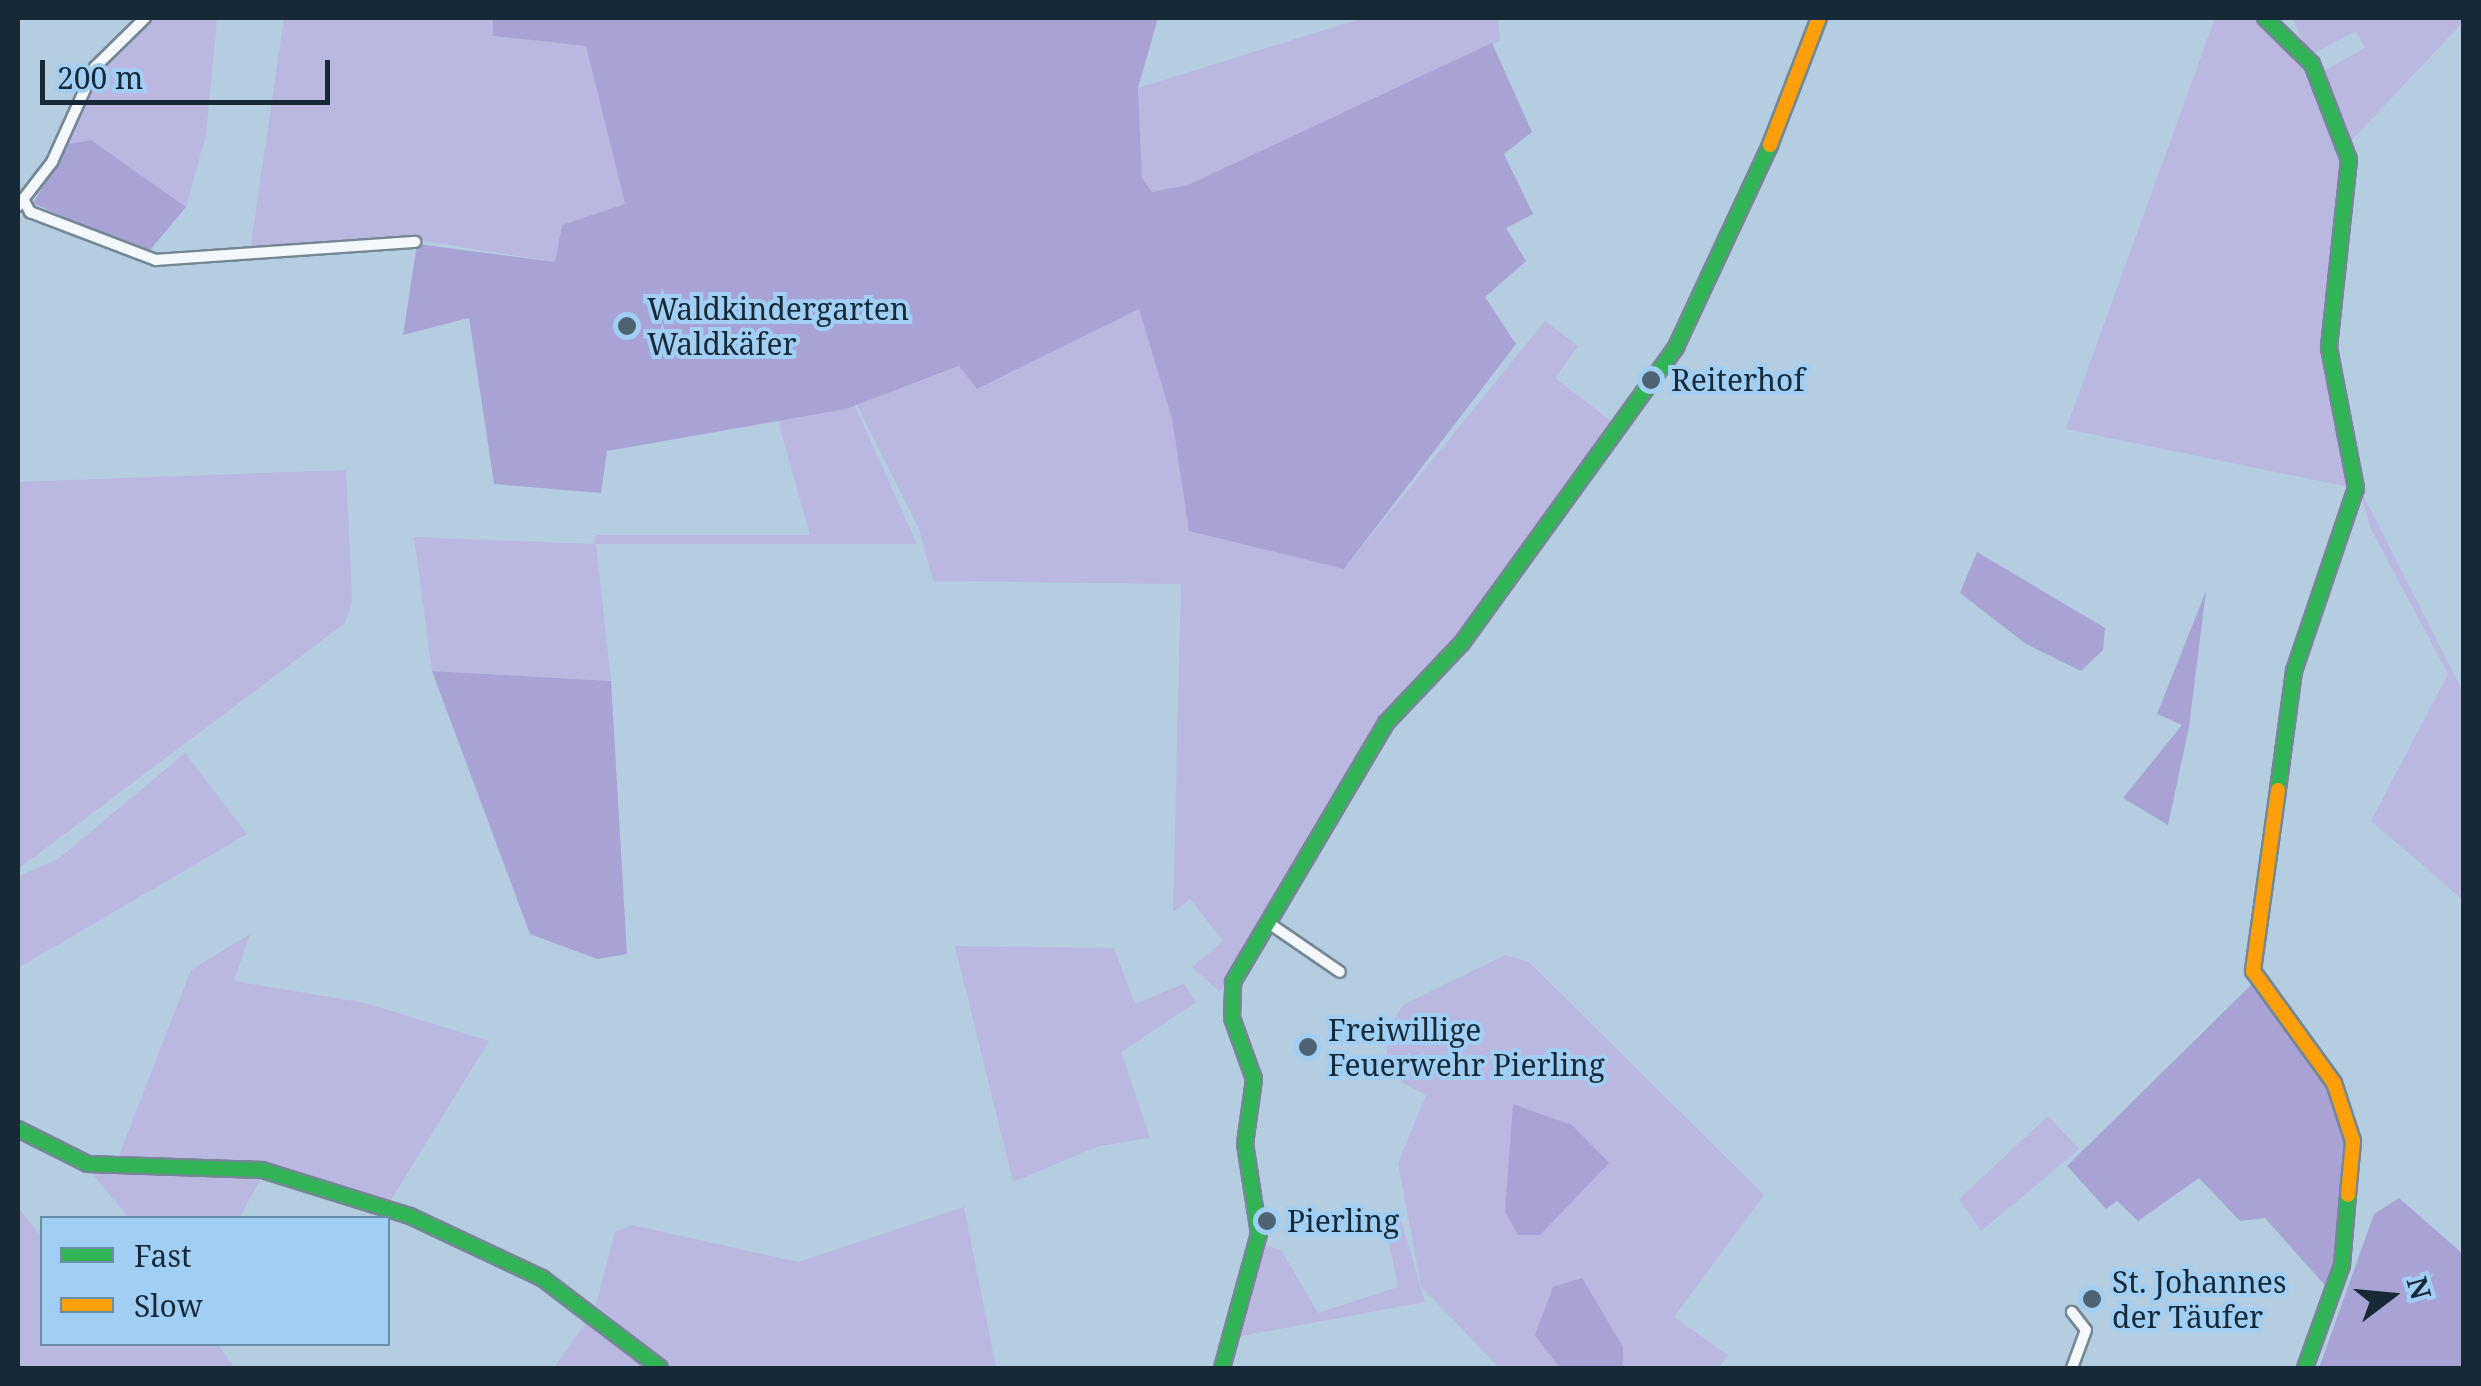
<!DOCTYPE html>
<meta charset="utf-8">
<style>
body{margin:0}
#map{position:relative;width:2481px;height:1386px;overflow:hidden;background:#b4cde0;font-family:"Noto Serif",serif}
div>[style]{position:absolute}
.green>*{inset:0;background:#bab7e1}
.forest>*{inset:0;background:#a9a3d5}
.roads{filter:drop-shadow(2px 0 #748795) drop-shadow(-2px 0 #748795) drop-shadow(0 2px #748795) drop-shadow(0 -2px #748795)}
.street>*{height:10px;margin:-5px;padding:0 5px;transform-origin:5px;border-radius:5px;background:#f4f8fa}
.fast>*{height:14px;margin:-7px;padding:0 7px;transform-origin:7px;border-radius:7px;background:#30b455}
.slow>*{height:14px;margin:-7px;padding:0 7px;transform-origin:7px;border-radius:7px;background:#ff9f0a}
.dots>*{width:28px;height:28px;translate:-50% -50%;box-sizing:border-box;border:5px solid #a1cff3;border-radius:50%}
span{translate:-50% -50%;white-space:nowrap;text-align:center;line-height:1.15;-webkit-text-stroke:8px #a1cff3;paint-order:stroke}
.poi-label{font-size:30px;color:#172937}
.left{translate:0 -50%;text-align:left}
.frame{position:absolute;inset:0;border:20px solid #172937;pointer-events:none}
.legend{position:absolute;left:40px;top:1216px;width:350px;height:130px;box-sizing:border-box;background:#a1cff3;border:2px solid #6a8da8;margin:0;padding:12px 18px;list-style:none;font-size:30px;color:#172937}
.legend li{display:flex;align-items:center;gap:20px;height:50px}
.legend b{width:50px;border:2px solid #6a8da8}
.north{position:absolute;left:2341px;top:1246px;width:100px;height:100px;-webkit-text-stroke:8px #a1cff3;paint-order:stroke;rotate:74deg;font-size:28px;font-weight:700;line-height:40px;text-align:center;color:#172937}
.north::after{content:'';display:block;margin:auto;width:35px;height:45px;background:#172937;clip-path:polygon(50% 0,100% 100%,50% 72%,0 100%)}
.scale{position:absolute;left:40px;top:60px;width:290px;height:45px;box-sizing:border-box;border:5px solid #172937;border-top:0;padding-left:12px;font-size:30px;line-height:35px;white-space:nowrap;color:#172937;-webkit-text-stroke:8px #a1cff3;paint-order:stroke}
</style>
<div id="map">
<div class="green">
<div style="clip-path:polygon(153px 18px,217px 18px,206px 135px,186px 207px,91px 140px,68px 144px,105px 63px)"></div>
<div style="clip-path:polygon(284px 18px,493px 18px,493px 36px,586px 46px,625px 204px,562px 225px,555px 262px,418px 240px,250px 251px)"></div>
<div style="clip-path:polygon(1363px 18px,1498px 18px,1500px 41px,1188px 185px,1152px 192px,1142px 178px,1138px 88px)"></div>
<div style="clip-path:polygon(2215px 18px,2258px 18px,2300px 55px,2345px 148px,2329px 304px,2354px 488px,2066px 429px)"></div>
<div style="clip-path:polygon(2293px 18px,2463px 18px,2464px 21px,2349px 143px,2318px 74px,2365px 48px,2356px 31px,2308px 56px)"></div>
<div style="clip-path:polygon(1139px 309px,1172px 419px,1189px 530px,1344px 569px,1545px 321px,1578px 346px,1555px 378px,1616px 425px,1458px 641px,1364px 746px,1293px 886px,1220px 992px,1192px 967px,1223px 941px,1190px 899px,1173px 912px,1181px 584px,933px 581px,919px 529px,857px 405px,960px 366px,978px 389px)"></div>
<div style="clip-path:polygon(855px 406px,917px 544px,596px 544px,611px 681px,432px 671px,414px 537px,594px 544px,595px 535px,810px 535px,778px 421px)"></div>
<div style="clip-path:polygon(346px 470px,352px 601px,345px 623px,18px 869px,18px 482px)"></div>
<div style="clip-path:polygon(2359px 487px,2463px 692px,2463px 900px,2371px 821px,2448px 674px,2371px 529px)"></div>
<div style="clip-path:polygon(185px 753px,247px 834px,18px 968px,18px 877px,58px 859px)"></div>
<div style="clip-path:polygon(250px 934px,234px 981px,365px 1003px,489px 1041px,389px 1203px,260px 1165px,118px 1158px,191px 970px)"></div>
<div style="clip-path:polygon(955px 946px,1114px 948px,1135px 1004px,1184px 984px,1196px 1002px,1121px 1052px,1150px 1138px,1099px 1146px,1013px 1182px)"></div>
<div style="clip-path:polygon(1505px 955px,1529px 962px,1764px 1195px,1674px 1317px,1728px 1355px,1718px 1368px,1499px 1368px,1421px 1286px,1398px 1163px,1426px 1095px,1401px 1082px,1419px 1062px,1409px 1053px,1385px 1073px,1389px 1027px,1403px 1005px)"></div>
<div style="clip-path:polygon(2048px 1116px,2079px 1149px,1981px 1231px,1959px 1199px)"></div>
<div style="clip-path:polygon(90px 1171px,194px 1170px,264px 1173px,239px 1218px,129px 1218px)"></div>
<div style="clip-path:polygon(18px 1207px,42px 1237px,42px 1344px,218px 1344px,234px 1368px,18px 1368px)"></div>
<div style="clip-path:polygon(964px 1207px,996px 1368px,674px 1368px,596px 1305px,615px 1232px,632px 1225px,798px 1262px)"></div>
<div style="clip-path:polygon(1398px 1210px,1425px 1302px,1236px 1337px,1263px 1245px,1281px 1250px,1318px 1313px,1398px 1287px,1383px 1213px)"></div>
<div style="clip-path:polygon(590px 1317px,652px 1368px,554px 1368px)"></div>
</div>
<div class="forest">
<div style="clip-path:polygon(493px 18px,1158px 18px,1138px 88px,1142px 178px,1152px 192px,1188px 185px,1492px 43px,1532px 132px,1504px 154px,1533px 214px,1506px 228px,1526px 261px,1485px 297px,1516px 344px,1344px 569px,1189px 531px,1172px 419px,1139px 309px,977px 389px,959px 366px,846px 409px,607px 451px,601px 493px,494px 484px,469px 318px,403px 335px,417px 244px,555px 262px,562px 225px,625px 204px,586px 46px,493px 36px)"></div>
<div style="clip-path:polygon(91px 140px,186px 207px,146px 255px,33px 203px,68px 144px)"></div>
<div style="clip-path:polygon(1977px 552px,2105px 628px,2103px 650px,2081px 671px,2026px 644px,1960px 593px)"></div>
<div style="clip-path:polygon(2206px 591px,2189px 727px,2168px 825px,2123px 798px,2182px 725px,2157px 714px)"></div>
<div style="clip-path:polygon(432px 671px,611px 681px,627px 954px,597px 959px,530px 934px)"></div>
<div style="clip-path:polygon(2253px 983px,2332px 1084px,2353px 1168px,2330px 1291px,2265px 1218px,2240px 1221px,2199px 1178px,2138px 1221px,2117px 1201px,2106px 1209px,2067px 1166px)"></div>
<div style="clip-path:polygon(1513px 1104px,1572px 1125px,1609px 1163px,1540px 1235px,1518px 1235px,1505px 1212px)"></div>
<div style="clip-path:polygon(2399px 1198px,2463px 1254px,2463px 1368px,2319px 1368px,2374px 1214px)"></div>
<div style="clip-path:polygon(1582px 1278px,1623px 1347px,1623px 1368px,1560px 1368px,1535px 1335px,1553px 1287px)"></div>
</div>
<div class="roads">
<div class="street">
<div style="left:24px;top:201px;width:13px;rotate:61deg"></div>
<div style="left:30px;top:212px;width:135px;rotate:20.9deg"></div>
<div style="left:156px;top:260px;width:260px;rotate:-4deg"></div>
<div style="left:18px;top:206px;width:56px;rotate:-52.3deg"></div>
<div style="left:52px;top:162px;width:104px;rotate:-65.6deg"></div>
<div style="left:95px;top:67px;width:70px;rotate:-44.4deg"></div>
<div style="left:1273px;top:926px;width:81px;rotate:34.5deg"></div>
<div style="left:2072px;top:1368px;width:40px;rotate:-69.8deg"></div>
<div style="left:2086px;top:1330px;width:23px;rotate:-128deg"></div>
</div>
<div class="fast">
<div style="left:2265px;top:18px;width:66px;rotate:44.4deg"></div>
<div style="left:2312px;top:64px;width:103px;rotate:68.9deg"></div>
<div style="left:2349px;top:160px;width:189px;rotate:96.1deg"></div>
<div style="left:2329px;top:348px;width:143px;rotate:79.1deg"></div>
<div style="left:2356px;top:488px;width:193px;rotate:108.7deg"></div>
<div style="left:2294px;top:671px;width:120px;rotate:97.7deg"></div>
<div style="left:18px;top:1129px;width:78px;rotate:26.6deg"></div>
<div style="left:88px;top:1164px;width:174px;rotate:2deg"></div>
<div style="left:262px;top:1170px;width:155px;rotate:17.3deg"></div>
<div style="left:410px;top:1216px;width:146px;rotate:25.2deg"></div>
<div style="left:542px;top:1278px;width:148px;rotate:37.3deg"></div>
<div style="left:1222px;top:1368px;width:139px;rotate:-74.6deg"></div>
<div style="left:1259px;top:1234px;width:91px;rotate:-98.8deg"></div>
<div style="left:1245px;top:1144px;width:66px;rotate:-82.1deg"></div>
<div style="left:1254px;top:1079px;width:65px;rotate:-109.8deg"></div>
<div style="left:1232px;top:1018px;width:36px;rotate:-88deg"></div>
<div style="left:1233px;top:982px;width:301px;rotate:-59.4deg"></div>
<div style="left:1386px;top:723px;width:110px;rotate:-46.5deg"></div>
<div style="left:1462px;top:643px;width:365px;rotate:-54.1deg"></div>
<div style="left:1676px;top:347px;width:223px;rotate:-65deg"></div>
<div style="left:2305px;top:1368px;width:109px;rotate:-70.2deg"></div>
<div style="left:2342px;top:1265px;width:70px;rotate:-85.1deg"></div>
</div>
<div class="slow">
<div style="left:1770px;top:145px;width:136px;rotate:-68.9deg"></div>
<div style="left:2278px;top:790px;width:183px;rotate:97.9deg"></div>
<div style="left:2253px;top:971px;width:138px;rotate:54.1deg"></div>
<div style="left:2334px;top:1083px;width:61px;rotate:71.9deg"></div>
<div style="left:2353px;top:1141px;width:54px;rotate:95.3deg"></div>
</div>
</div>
<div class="dots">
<div style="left:627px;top:326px;background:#4e6272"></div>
<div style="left:1651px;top:380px;background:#4e6272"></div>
<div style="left:1308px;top:1047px;background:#4e6272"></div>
<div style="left:1267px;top:1221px;background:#4e6272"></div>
<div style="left:2092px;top:1299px;background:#4e6272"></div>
</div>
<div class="poi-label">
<span class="left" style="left:647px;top:326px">Waldkindergarten<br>Waldkäfer</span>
<span class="left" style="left:1671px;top:380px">Reiterhof</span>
<span class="left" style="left:1328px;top:1047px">Freiwillige<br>Feuerwehr Pierling</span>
<span class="left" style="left:1287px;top:1221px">Pierling</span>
<span class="left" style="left:2112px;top:1299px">St. Johannes<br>der Täufer</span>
</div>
<div class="frame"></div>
<ul class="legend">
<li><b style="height:12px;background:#30b455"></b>Fast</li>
<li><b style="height:12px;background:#ff9f0a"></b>Slow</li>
</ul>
<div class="north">N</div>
<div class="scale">200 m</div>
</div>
